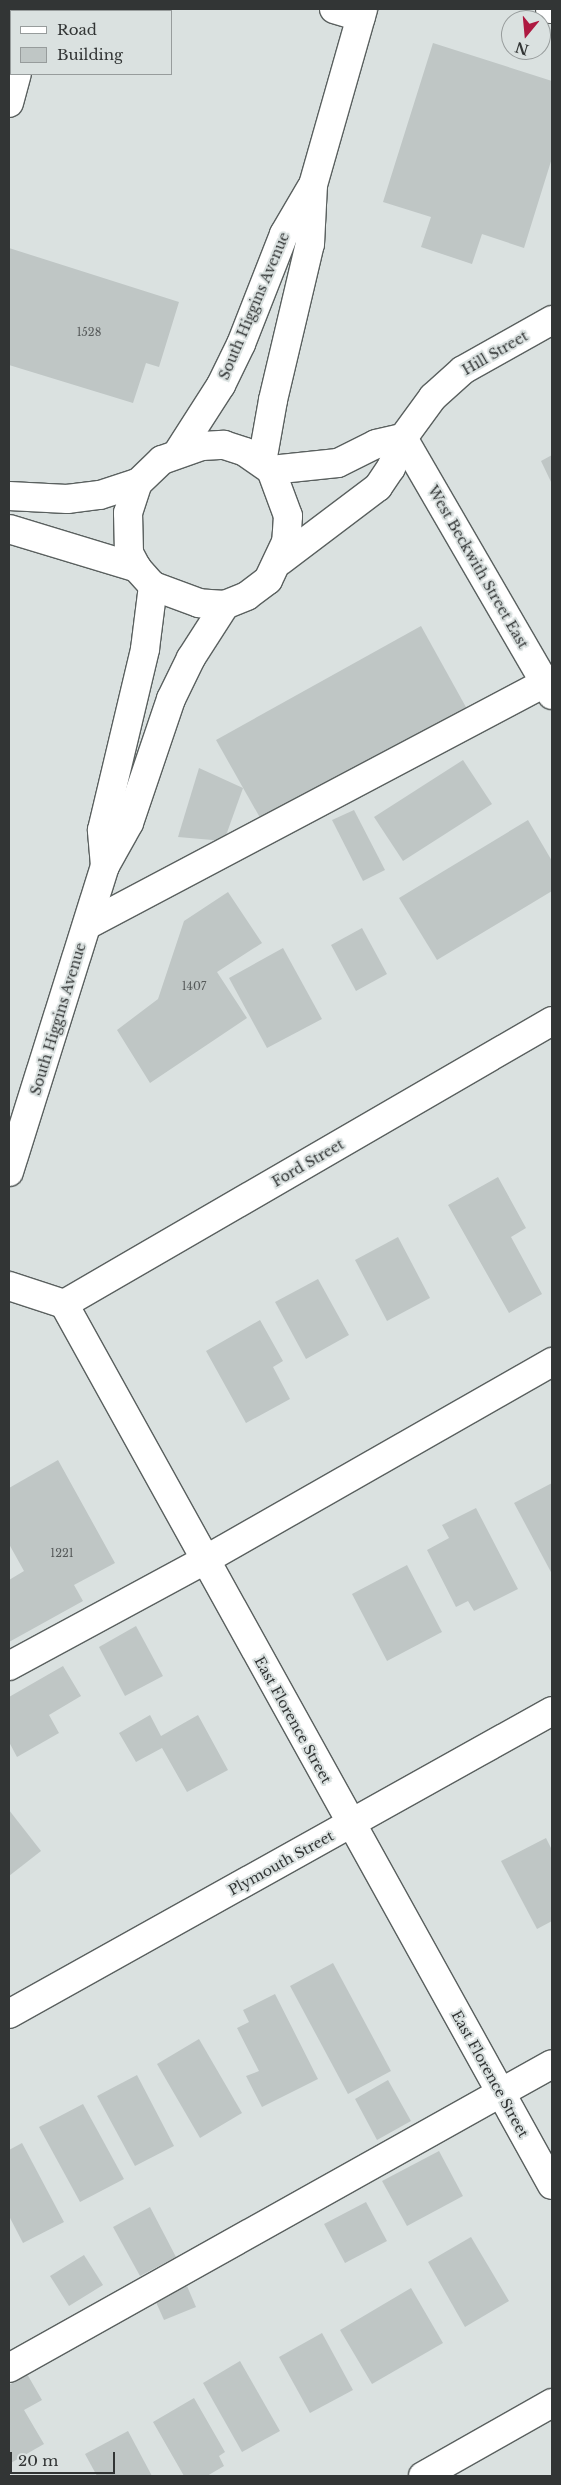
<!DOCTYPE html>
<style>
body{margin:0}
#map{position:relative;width:561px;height:2485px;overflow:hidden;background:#dae1e0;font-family:"Libre Baskerville",serif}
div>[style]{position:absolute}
.building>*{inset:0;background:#bfc6c5}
.roads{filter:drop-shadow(1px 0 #5a605f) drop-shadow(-1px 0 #5a605f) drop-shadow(0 1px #5a605f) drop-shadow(0 -1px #5a605f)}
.minor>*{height:28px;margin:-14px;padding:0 14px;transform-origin:14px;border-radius:14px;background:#fff}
.major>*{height:28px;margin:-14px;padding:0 14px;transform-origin:14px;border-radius:14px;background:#fff}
span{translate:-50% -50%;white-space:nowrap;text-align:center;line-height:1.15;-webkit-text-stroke:4px #dae1e0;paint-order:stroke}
.number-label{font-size:11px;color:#555959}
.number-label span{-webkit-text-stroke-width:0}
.street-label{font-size:14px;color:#323535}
.frame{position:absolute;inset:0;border:10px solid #323535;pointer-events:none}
.legend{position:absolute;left:10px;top:10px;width:162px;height:65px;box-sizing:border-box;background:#dae1e0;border:1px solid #979c9c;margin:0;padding:6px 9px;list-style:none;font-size:15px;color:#323535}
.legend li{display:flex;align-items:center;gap:10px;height:25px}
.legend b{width:25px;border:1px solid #979c9c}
.north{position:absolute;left:501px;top:10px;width:50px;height:50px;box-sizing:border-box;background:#dae1e0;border:1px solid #979c9c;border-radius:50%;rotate:197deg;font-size:14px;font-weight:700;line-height:20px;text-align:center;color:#323535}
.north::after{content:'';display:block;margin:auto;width:18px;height:22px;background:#ae1941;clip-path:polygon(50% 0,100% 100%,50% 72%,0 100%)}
.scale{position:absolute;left:10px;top:2452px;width:105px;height:22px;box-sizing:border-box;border:2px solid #323535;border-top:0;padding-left:6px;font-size:15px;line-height:18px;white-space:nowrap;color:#323535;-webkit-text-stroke:4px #dae1e0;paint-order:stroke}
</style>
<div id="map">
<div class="building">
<div style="clip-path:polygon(433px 43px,552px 81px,552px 158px,524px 248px,482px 234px,472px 264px,421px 247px,431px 217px,383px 202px)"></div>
<div style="clip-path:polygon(9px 248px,179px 302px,159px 367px,146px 363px,133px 403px,9px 365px)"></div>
<div style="clip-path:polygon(552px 455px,552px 484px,541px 461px)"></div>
<div style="clip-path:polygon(421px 626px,467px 709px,263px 823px,216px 740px)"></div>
<div style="clip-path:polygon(463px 760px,492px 804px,403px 861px,374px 817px)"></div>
<div style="clip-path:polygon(199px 768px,243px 788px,224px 841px,178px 837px)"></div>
<div style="clip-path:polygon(354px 810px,385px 870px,363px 881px,332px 820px)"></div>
<div style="clip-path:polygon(528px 820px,552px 861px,552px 891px,437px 960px,399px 898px)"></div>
<div style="clip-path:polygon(228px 892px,262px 943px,217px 972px,247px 1018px,150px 1083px,117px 1030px,158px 999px,184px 921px)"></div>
<div style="clip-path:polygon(362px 928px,387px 974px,356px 991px,331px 945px)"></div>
<div style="clip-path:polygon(283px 948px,322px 1019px,267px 1048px,229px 978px)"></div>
<div style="clip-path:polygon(498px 1177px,526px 1228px,511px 1237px,542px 1294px,509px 1313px,448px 1205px)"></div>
<div style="clip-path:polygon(398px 1237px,430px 1298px,387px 1321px,355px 1260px)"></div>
<div style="clip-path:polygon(318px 1279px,349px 1335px,306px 1359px,275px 1302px)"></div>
<div style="clip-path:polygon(260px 1320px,283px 1361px,273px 1367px,290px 1399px,246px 1423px,206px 1351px)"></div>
<div style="clip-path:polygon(58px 1460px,115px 1563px,74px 1585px,83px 1601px,9px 1642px,9px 1580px,24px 1571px,9px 1544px,9px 1488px)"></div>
<div style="clip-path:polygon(552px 1483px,552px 1574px,514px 1503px)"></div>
<div style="clip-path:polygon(476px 1508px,518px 1589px,474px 1611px,468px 1601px,456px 1607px,427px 1550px,449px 1538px,442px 1525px)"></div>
<div style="clip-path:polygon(407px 1565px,442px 1632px,387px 1661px,352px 1594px)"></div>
<div style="clip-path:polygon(136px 1626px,163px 1676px,125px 1696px,99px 1647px)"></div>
<div style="clip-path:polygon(63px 1666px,81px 1696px,49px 1715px,59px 1733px,17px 1757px,9px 1742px,9px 1697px)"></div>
<div style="clip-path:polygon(150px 1715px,161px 1736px,198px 1715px,228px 1770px,187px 1792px,162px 1748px,136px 1762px,119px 1733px)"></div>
<div style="clip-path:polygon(9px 1810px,41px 1851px,9px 1876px)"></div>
<div style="clip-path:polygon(546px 1838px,552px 1850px,552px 1921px,537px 1929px,501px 1861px)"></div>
<div style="clip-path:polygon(333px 1963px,391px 2071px,348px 2094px,290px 1986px)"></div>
<div style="clip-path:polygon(275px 1994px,318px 2079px,262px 2107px,246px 2076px,259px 2071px,237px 2028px,249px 2022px,243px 2010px)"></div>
<div style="clip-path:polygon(199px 2039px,242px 2113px,200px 2138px,157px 2064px)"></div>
<div style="clip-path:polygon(137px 2075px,174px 2146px,135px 2166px,97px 2096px)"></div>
<div style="clip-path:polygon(388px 2080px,411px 2121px,377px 2140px,355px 2099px)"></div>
<div style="clip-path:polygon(83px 2104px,124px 2179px,80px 2202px,39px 2127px)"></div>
<div style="clip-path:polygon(22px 2143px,64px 2222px,23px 2243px,9px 2216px,9px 2150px)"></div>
<div style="clip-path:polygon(439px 2151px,463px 2196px,407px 2226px,382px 2181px)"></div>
<div style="clip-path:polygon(366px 2202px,387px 2241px,345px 2263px,324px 2224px)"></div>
<div style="clip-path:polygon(150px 2207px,176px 2257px,140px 2276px,113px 2227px)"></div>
<div style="clip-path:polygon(471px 2237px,509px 2301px,465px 2327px,428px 2262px)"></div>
<div style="clip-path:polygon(84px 2255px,103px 2285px,69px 2306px,50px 2276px)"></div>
<div style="clip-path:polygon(187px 2286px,196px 2307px,164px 2320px,155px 2300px)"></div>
<div style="clip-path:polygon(411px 2288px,443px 2343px,372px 2384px,340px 2330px)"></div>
<div style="clip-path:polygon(322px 2333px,353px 2390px,310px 2413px,279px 2357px)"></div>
<div style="clip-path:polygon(240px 2361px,280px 2431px,242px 2452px,203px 2383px)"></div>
<div style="clip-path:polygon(27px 2374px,42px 2400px,24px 2410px,44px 2444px,9px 2464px,9px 2385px)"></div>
<div style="clip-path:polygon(194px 2398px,225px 2452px,219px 2456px,224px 2466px,207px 2476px,184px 2476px,153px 2422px)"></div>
<div style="clip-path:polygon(128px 2431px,152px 2476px,97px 2476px,85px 2454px)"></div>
</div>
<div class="roads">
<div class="minor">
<div style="left:334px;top:9px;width:28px;rotate:17deg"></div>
<div style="left:550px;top:9px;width:2px"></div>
<div style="left:35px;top:11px;width:2px;rotate:-63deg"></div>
<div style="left:9px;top:103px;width:30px;rotate:-75deg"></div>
<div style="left:403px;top:438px;width:297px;rotate:59.9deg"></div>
<div style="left:9px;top:496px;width:58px;rotate:3deg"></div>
<div style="left:67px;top:499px;width:33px;rotate:-7deg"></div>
<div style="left:100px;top:495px;width:40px;rotate:-18deg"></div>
<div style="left:9px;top:529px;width:134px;rotate:16.9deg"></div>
<div style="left:87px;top:925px;width:526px;rotate:-27.88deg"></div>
<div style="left:9px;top:1286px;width:58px;rotate:18.1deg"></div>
<div style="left:64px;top:1304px;width:1007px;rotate:61.02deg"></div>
<div style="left:64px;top:1304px;width:564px;rotate:-30.11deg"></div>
<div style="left:9px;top:1666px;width:223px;rotate:-28.4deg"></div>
<div style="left:205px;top:1560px;width:400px;rotate:-29.7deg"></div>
<div style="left:9px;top:2014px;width:622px;rotate:-29.16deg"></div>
<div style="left:9px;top:2368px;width:622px;rotate:-29.24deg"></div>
<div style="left:423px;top:2476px;width:148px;rotate:-29.5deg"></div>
</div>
<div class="major">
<div style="left:224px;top:445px;width:22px;rotate:18deg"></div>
<div style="left:245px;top:452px;width:32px;rotate:35deg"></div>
<div style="left:271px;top:470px;width:49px;rotate:69.7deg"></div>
<div style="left:288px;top:516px;width:26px;rotate:94deg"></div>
<div style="left:286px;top:542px;width:42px;rotate:115.3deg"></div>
<div style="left:268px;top:580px;width:26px;rotate:143deg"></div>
<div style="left:247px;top:596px;width:24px;rotate:158deg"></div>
<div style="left:225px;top:605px;width:26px;rotate:-176deg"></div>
<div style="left:199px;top:603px;width:49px;rotate:-159.7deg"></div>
<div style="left:153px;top:586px;width:24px;rotate:-132deg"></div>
<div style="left:137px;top:568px;width:17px;rotate:-118deg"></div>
<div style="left:129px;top:553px;width:40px;rotate:-91.4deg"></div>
<div style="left:128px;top:513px;width:32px;rotate:-72deg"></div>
<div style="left:138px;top:483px;width:33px;rotate:-44deg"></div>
<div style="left:162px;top:460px;width:42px;rotate:-19.3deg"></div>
<div style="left:202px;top:446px;width:22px;rotate:-3deg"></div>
<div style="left:178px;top:452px;width:80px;rotate:-57.3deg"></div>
<div style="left:221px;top:385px;width:46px;rotate:-64deg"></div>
<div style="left:241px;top:344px;width:118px;rotate:-68.6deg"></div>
<div style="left:284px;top:234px;width:53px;rotate:-59.6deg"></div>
<div style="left:262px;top:462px;width:63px;rotate:-79.9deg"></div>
<div style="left:273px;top:400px;width:160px;rotate:-76.7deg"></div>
<div style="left:310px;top:244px;width:59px;rotate:-87.1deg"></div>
<div style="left:313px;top:185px;width:183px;rotate:-74.1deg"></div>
<div style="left:271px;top:470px;width:67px;rotate:-6deg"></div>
<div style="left:338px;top:463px;width:42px;rotate:-26.6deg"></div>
<div style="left:376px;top:444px;width:28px;rotate:-13deg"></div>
<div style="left:280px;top:561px;width:123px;rotate:-37.1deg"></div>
<div style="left:378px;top:487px;width:23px;rotate:-56deg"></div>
<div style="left:391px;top:468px;width:32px;rotate:-68deg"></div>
<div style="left:403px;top:438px;width:51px;rotate:-53.8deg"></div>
<div style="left:433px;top:397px;width:40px;rotate:-42deg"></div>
<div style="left:463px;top:370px;width:102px;rotate:-29.3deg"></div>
<div style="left:105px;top:866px;width:36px;rotate:-95deg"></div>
<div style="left:102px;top:830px;width:186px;rotate:-76.6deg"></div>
<div style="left:145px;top:649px;width:64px;rotate:-82.8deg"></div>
<div style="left:9px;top:1172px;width:321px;rotate:-72.6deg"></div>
<div style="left:105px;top:866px;width:49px;rotate:-60.8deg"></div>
<div style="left:129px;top:823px;width:131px;rotate:-71.3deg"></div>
<div style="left:171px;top:699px;width:46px;rotate:-64deg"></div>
<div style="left:191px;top:658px;width:63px;rotate:-57.3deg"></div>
</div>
</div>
<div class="number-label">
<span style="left:89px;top:332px">1528</span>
<span style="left:194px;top:986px">1407</span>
<span style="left:62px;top:1553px">1221</span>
</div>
<div class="street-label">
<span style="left:254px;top:306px;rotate:-67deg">South Higgins Avenue</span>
<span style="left:495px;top:353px;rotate:-30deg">Hill Street</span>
<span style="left:478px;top:567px;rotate:60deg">West Beckwith Street East</span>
<span style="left:58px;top:1019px;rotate:-73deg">South Higgins Avenue</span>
<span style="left:308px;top:1163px;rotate:-30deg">Ford Street</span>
<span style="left:293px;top:1720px;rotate:61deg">East Florence Street</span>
<span style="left:281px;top:1863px;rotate:-29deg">Plymouth Street</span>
<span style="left:490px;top:2074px;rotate:61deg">East Florence Street</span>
</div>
<div class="frame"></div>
<ul class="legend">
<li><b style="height:6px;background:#fff"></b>Road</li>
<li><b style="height:14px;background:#bfc6c5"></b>Building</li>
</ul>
<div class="north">N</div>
<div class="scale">20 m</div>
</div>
